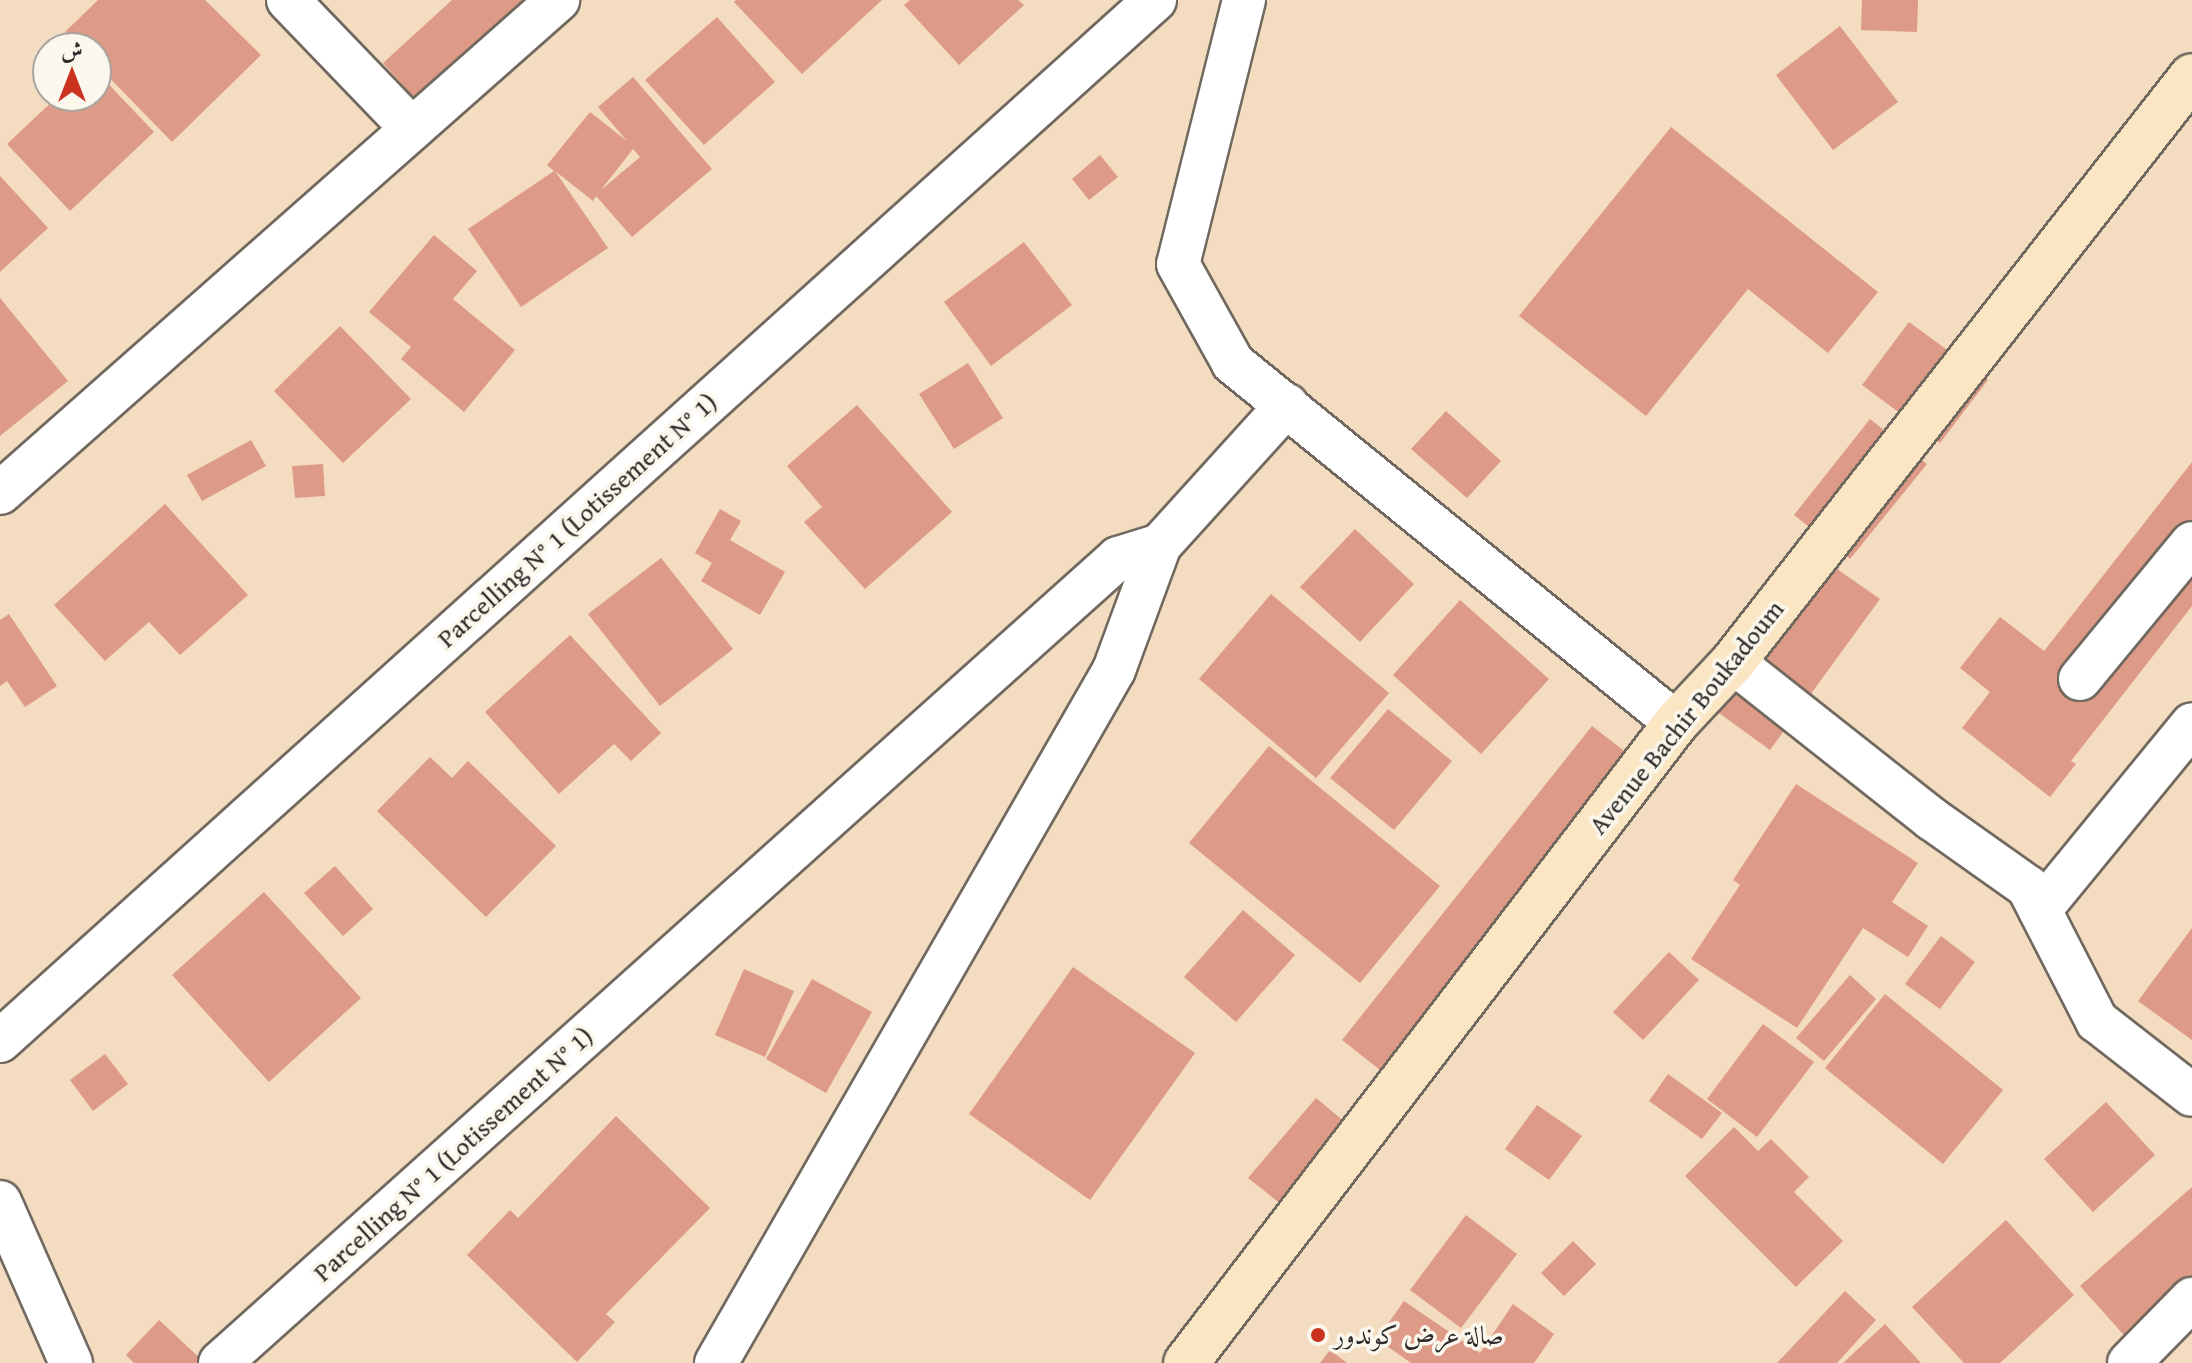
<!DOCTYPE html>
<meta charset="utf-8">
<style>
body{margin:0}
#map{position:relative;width:2192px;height:1363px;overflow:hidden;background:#f4dcc0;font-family:"Gentium Book Plus",Amiri,serif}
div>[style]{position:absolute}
.building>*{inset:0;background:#dd9a86}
.roads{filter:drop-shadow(2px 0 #71695f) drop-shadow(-2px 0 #71695f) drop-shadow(0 2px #71695f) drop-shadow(0 -2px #71695f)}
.street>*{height:42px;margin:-21px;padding:0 21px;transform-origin:21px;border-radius:21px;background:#fff}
.secondary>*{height:44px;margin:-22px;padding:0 22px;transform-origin:22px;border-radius:22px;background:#fbe6c4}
.dots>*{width:22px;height:22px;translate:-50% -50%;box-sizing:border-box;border:4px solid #fbf7ec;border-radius:50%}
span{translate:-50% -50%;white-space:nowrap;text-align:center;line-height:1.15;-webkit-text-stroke:7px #fbf7ec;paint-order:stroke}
.street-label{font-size:26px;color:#2b2b2b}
.poi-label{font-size:26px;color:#2b2b2b}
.left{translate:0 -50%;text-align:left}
.north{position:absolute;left:32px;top:32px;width:80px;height:80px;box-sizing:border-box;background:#fbf7ec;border:2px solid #a8a59f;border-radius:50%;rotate:0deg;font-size:22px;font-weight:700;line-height:32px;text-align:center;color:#2b2b2b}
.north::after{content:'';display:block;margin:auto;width:28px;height:36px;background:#c8321e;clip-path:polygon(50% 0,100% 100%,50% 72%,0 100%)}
</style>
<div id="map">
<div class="building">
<div style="clip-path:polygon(98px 0,205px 0,261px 55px,172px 142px,96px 64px,96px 48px,80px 48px,65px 32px)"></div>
<div style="clip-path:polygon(452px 0,561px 0,432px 118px,383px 63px)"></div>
<div style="clip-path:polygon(736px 0,882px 0,802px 74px,734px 2px)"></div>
<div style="clip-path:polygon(910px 0,1018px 0,1024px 5px,959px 65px,904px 5px)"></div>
<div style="clip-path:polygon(1862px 0,1918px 0,1917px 32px,1861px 30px)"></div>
<div style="clip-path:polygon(717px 17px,775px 82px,704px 145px,645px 80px)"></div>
<div style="clip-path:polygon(1840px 26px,1898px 102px,1833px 150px,1776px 75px)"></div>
<div style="clip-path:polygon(96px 71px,154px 132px,70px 211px,7px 144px,58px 96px,96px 96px)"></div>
<div style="clip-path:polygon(evenodd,633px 77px,712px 169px,632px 237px,596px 196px,593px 201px,555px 171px,608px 248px,521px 307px,468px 229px,554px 171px,547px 165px,590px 112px,627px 141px,598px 107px,633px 77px,633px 149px,640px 157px,601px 190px,633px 149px)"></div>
<div style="clip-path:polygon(1671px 127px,1878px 292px,1828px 353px,1748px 289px,1646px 416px,1519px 316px)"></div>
<div style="clip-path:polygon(1100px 155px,1118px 177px,1089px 200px,1072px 179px)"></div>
<div style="clip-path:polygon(0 176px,48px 228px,0 272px)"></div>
<div style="clip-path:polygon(434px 235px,477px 271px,453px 299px,515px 350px,464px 412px,401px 359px,411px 347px,369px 312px)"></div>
<div style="clip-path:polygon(1024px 242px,1072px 305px,991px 366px,944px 302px)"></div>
<div style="clip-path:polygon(0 298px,68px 381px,0 436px)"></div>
<div style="clip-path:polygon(1909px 322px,1988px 380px,1940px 443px,1862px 385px)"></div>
<div style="clip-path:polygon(340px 326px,411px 399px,343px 463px,274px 391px)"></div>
<div style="clip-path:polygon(968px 363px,1003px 418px,954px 449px,919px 394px)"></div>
<div style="clip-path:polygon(857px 405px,952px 512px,865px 589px,804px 522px,822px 507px,787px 466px)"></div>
<div style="clip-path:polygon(1446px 411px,1501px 461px,1467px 498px,1411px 449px)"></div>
<div style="clip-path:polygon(1870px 419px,1927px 464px,1850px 559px,1794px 515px)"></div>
<div style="clip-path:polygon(251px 440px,266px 466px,202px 501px,187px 475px)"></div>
<div style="clip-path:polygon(2192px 462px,2192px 606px,2071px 761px,2076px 764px,2050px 797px,1962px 728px,1990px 692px,1960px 668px,2000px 617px,2044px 651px)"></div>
<div style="clip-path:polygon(323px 464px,325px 496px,295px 498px,292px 466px)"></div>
<div style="clip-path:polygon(165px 504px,248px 595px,180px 655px,149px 622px,105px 661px,54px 605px)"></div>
<div style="clip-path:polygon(720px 509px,741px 521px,730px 540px,785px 572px,760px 615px,701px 581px,712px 563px,695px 553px)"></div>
<div style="clip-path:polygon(1355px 529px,1414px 584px,1360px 642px,1300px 587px)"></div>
<div style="clip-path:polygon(1817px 555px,1880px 599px,1770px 750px,1708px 705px)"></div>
<div style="clip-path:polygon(661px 558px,733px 649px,660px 706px,588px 614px)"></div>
<div style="clip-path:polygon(1271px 594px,1389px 693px,1316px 778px,1199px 679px)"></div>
<div style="clip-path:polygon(1460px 600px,1549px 679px,1481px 754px,1393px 675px)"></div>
<div style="clip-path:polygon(9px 614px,57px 686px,25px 707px,7px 681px,0 686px,0 620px)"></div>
<div style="clip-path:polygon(570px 635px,661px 733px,631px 761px,614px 744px,559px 794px,485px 712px)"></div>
<div style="clip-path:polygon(1388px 709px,1452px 761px,1394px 830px,1330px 778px)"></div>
<div style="clip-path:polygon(1592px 726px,1659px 778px,1408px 1092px,1342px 1040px)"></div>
<div style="clip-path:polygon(1269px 746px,1440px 886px,1360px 983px,1189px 843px)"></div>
<div style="clip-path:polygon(430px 757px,452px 778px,468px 761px,556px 846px,486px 917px,377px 811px)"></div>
<div style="clip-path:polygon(1796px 784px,1918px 863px,1892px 902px,1928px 926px,1908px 957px,1863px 928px,1797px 1028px,1691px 959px,1740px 885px,1733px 880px)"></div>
<div style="clip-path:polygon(335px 866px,373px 909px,343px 936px,304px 893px)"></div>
<div style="clip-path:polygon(264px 892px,361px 998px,269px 1082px,172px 975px)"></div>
<div style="clip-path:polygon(1243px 910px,1295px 955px,1236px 1022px,1184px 977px)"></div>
<div style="clip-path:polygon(2192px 928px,2192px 1040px,2138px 1001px)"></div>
<div style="clip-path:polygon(1941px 936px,1975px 962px,1940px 1009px,1905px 984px)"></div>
<div style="clip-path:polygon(1669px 952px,1699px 980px,1643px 1040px,1613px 1012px)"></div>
<div style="clip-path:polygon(1073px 967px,1195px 1053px,1090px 1200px,969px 1114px)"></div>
<div style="clip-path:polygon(744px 969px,794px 991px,765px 1057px,715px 1035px)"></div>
<div style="clip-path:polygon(1850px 975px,1876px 999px,1824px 1061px,1796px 1038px)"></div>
<div style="clip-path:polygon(812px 979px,872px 1012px,826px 1093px,766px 1059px)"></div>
<div style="clip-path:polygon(1885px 994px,2003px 1090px,1943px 1164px,1825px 1068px)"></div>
<div style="clip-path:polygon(1763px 1024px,1814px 1062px,1757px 1137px,1707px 1099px)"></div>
<div style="clip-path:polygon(105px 1054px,128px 1084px,93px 1111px,70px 1080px)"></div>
<div style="clip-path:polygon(1668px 1074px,1722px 1113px,1702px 1139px,1649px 1101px)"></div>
<div style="clip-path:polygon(1316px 1098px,1363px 1137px,1297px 1217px,1248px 1178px)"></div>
<div style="clip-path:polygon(2106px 1102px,2155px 1155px,2093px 1212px,2044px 1159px)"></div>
<div style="clip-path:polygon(1537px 1105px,1582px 1136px,1549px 1180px,1505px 1149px)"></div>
<div style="clip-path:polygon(616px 1116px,710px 1208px,606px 1314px,615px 1322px,577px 1362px,467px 1255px,510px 1210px,518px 1218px)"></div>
<div style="clip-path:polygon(1734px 1127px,1758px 1151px,1771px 1139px,1809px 1177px,1794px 1192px,1843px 1241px,1796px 1287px,1685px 1176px)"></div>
<div style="clip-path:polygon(2192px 1187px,2192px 1308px,2140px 1353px,2080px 1286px)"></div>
<div style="clip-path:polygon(1466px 1215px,1517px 1254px,1461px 1328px,1410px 1290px)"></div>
<div style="clip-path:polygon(2006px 1220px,2074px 1295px,2000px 1363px,1964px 1363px,1912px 1307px)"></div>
<div style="clip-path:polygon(1573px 1241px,1596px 1264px,1564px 1296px,1541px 1273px)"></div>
<div style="clip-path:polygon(1845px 1291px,1876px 1320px,1837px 1363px,1777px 1363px)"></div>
<div style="clip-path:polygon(1404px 1301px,1480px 1353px,1513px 1304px,1554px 1334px,1534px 1363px,1411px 1363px,1377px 1339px)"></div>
<div style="clip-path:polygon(159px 1320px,205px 1363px,134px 1363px,126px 1355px)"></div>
<div style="clip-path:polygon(1885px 1324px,1921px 1363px,1843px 1363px)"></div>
<div style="clip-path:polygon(1330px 1350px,1347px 1363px,1320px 1363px)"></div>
</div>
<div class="roads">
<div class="street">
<div style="left:288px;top:0;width:179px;rotate:46.1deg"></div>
<div style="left:1244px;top:0;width:272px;rotate:104deg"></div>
<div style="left:1178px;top:264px;width:113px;rotate:60.9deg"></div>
<div style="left:1233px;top:363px;width:571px;rotate:39.1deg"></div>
<div style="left:0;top:493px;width:745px;rotate:-41.46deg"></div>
<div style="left:1733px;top:662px;width:253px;rotate:38.3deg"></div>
<div style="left:1932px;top:819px;width:118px;rotate:35.3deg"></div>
<div style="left:2028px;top:887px;width:151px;rotate:62.8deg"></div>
<div style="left:2097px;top:1021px;width:120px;rotate:37.9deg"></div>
<div style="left:2080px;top:679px;width:176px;rotate:-50.5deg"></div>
<div style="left:2040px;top:910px;width:240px;rotate:-50.7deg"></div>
<div style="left:0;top:1041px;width:1555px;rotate:-42.03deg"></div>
<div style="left:0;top:1202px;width:176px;rotate:66.2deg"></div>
<div style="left:220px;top:1363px;width:1206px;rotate:-41.87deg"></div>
<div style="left:1118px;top:558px;width:44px;rotate:-17.2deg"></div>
<div style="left:716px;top:1363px;width:799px;rotate:-60.13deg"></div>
<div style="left:1114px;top:670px;width:133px;rotate:-69.8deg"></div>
<div style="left:1160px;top:545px;width:189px;rotate:-47.8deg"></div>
<div style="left:2129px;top:1363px;width:90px;rotate:-45.5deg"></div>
</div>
<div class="secondary">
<div style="left:1186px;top:1363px;width:806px;rotate:-52.56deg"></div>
<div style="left:1676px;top:723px;width:83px;rotate:-46.9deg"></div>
<div style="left:1733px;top:662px;width:744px;rotate:-51.93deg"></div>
</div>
</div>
<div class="dots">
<div style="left:1318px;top:1335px;background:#c8321e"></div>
</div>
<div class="street-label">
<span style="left:577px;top:520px;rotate:-42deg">Parcelling N° 1 (Lotissement N° 1)</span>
<span style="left:1686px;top:717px;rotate:-51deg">Avenue Bachir Boukadoum</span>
<span style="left:453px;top:1154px;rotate:-42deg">Parcelling N° 1 (Lotissement N° 1)</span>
</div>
<div class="poi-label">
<span class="left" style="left:1334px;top:1335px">صالة عرض كوندور</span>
</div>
<div class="north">ش</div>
</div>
